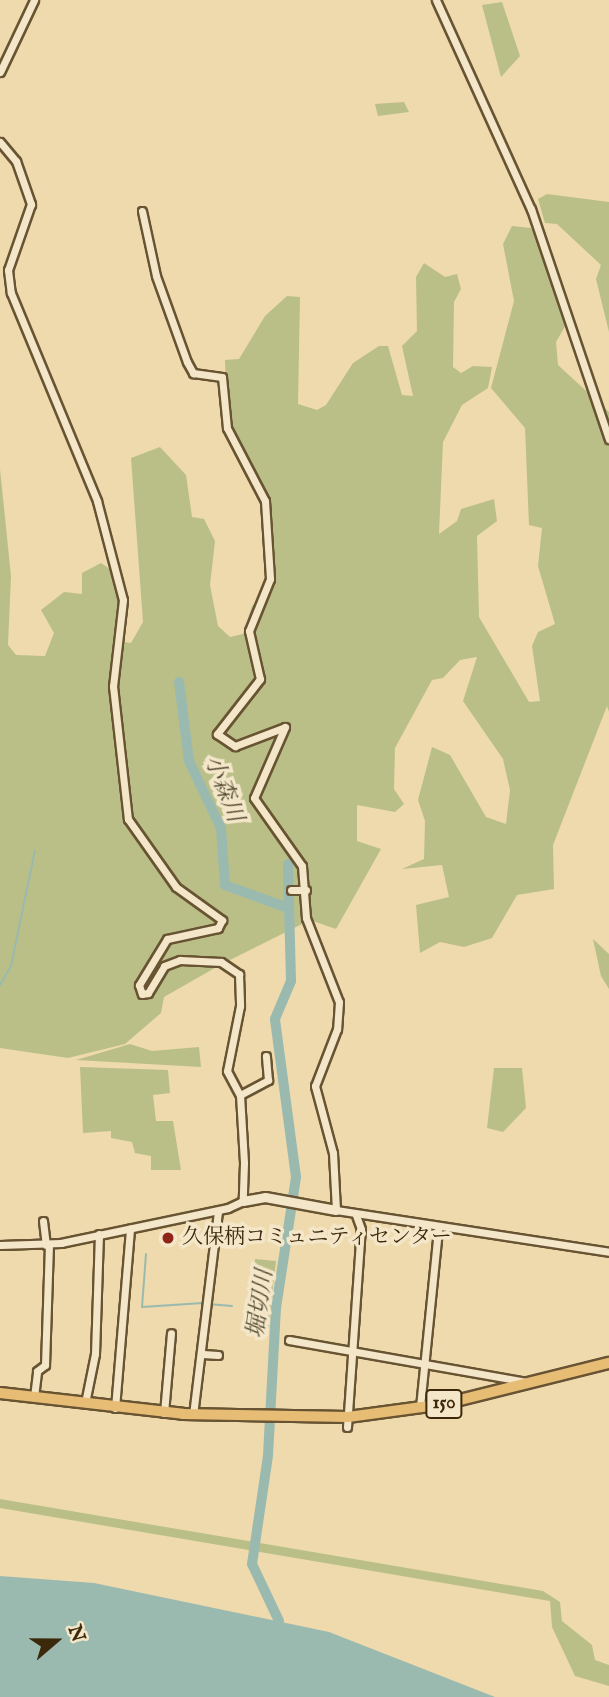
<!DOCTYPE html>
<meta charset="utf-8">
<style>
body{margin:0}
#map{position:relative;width:609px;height:1697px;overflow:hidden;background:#eedaac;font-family:"IM FELL English","Noto Serif JP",serif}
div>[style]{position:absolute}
.green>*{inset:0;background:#babf88}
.water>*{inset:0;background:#9abab0}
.stream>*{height:2px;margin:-1px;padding:0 1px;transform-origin:1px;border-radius:1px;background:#9abab0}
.river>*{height:10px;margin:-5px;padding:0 5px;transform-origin:5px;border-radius:5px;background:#9abab0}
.roads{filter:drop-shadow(2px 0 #685432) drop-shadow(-2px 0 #685432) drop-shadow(0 2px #685432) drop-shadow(0 -2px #685432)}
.minor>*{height:7px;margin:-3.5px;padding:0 3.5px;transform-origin:3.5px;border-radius:3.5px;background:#f4e7c9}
.tertiary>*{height:9px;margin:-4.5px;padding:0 4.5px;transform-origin:4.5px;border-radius:4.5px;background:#f4e7c9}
.trunk>*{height:10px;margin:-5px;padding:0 5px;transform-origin:5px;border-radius:5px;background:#e7bd76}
.dots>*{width:19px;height:19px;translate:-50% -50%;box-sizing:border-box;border:4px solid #f4e7c9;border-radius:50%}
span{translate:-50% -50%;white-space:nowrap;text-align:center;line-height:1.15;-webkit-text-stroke:7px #f4e7c9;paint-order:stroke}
.shield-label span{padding:2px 5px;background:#f4e7c9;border:2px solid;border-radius:5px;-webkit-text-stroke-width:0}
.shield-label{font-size:19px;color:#3c280a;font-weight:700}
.poi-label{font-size:21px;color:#3c280a}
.left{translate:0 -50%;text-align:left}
.water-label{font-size:23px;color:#544c34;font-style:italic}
.north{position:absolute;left:21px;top:1606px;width:70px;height:70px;-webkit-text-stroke:5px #f4e7c9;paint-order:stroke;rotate:70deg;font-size:19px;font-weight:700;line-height:28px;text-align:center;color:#3c280a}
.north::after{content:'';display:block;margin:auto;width:24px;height:32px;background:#3c280a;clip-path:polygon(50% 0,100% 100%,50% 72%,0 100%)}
</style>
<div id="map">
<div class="green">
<div style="clip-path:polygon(502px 2px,520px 56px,501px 77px,482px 5px)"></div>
<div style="clip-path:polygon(404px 102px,409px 112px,378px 116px,375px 104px)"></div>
<div style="clip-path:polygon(547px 194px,609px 202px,609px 332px,596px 279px,601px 265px,557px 224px,545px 223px,538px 199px)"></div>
<div style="clip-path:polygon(512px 226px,531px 228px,560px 291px,568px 321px,556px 342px,558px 365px,609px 412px,609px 712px,607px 706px,553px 845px,554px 889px,517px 895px,492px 938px,464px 947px,440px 942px,420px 953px,416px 905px,449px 897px,442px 865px,402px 869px,424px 859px,425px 821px,418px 800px,432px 747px,450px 755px,486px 817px,506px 824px,510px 790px,503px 759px,463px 701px,477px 657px,460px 660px,443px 678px,432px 680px,395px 748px,394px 789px,404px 804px,395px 812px,357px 805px,357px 841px,381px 849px,336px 929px,310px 920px,220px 965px,164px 997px,161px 1013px,125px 1044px,68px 1058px,0 1048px,0 469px,11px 576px,8px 645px,16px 655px,45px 656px,54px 633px,41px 610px,64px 592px,82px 594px,82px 573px,101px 563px,117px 574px,124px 613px,117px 641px,131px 643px,143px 622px,131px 458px,160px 447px,186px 475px,192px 517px,204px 519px,215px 541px,210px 585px,218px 626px,230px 637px,243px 634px,252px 606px,266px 591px,271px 532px,263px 495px,227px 424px,225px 360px,239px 359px,265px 316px,287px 296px,300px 297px,298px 404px,317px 410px,326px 405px,353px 363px,379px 346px,388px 346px,402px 395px,413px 396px,402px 346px,417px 331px,416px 277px,424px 263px,445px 277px,457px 274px,461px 289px,454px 302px,453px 367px,461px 373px,473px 366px,492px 367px,488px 388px,462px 405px,443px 442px,439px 534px,457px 521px,461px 509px,494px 499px,497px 521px,477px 536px,479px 617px,529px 702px,540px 701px,532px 646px,538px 632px,555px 624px,538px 566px,542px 528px,529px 525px,525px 428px,491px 388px,514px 301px,503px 244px)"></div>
<div style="clip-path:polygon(593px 939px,609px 954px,609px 989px,601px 976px)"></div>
<div style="clip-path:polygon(130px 1044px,152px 1051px,199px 1047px,201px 1067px,76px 1060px)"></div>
<div style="clip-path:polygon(80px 1067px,168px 1070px,170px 1093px,153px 1095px,156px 1121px,173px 1121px,181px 1170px,151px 1170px,151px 1156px,135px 1153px,132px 1142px,111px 1138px,111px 1131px,83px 1133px)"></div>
<div style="clip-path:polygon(494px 1068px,522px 1068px,526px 1108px,503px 1132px,487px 1128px)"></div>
<div style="clip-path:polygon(255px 1259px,276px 1261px,268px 1330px,249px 1328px)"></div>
<div style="clip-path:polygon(0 1499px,543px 1591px,560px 1602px,562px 1621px,592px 1645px,595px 1660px,609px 1665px,609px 1686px,575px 1676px,552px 1627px,550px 1601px,0 1508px)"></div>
</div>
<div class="water">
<div style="clip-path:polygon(0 1576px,94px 1583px,329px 1632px,495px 1697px,0 1697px)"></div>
</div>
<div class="stream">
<div style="left:0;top:985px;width:22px;rotate:-60deg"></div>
<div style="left:11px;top:966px;width:118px;rotate:-78.3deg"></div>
<div style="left:146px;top:1254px;width:53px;rotate:94.3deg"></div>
<div style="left:142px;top:1307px;width:61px;rotate:-3.8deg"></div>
<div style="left:208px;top:1304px;width:24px;rotate:5deg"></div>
</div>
<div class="river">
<div style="left:179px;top:682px;width:80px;rotate:82.8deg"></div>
<div style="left:189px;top:761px;width:74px;rotate:64.5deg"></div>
<div style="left:221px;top:828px;width:57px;rotate:86deg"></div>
<div style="left:225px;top:885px;width:67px;rotate:20.1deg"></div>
<div style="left:279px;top:1621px;width:63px;rotate:-115.3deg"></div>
<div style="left:252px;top:1564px;width:110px;rotate:-81.6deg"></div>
<div style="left:268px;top:1455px;width:147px;rotate:-86.9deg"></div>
<div style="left:276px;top:1308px;width:133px;rotate:-81.3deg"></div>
<div style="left:296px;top:1177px;width:159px;rotate:-97.6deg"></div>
<div style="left:275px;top:1019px;width:41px;rotate:-67.2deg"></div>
<div style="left:291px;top:981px;width:117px;rotate:-91.5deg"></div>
</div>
<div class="roads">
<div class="minor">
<div style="left:436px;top:0;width:230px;rotate:65.6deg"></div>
<div style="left:531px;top:209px;width:243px;rotate:71.3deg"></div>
<div style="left:0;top:72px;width:80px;rotate:-64.7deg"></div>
<div style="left:0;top:142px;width:25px;rotate:50deg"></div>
<div style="left:16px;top:161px;width:46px;rotate:70.8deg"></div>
<div style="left:31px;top:204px;width:70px;rotate:109.2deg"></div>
<div style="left:8px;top:270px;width:23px;rotate:83deg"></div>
<div style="left:11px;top:293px;width:225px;rotate:67.5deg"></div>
<div style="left:97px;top:501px;width:102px;rotate:75.3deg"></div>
<div style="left:123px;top:600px;width:87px;rotate:96.6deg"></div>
<div style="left:113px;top:686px;width:134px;rotate:83.6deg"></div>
<div style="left:128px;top:819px;width:83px;rotate:54.8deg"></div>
<div style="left:176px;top:887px;width:57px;rotate:35.7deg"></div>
<div style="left:222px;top:920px;width:9px;rotate:117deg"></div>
<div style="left:218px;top:928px;width:52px;rotate:167.8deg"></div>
<div style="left:167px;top:939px;width:54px;rotate:121.3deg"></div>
<div style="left:139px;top:985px;width:9px;rotate:72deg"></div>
<div style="left:142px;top:994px;width:6px;rotate:-9deg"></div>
<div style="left:148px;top:993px;width:31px;rotate:-59deg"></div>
<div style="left:164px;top:966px;width:17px;rotate:-21deg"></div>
<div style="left:180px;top:960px;width:41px;rotate:2.8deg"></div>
<div style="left:221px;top:962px;width:22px;rotate:34deg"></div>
<div style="left:239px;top:974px;width:32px;rotate:88deg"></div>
<div style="left:240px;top:1006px;width:66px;rotate:101.3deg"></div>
<div style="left:227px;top:1071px;width:27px;rotate:62deg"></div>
<div style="left:240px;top:1095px;width:68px;rotate:86.6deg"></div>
<div style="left:244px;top:1163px;width:38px;rotate:92deg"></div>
<div style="left:243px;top:1201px;width:17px;rotate:155deg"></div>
<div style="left:228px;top:1208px;width:171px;rotate:168.2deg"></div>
<div style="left:61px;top:1243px;width:61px;rotate:178.1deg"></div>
<div style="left:142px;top:211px;width:66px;rotate:77.8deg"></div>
<div style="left:156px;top:276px;width:91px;rotate:70.2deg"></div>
<div style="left:187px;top:362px;width:13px;rotate:61deg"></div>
<div style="left:193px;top:373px;width:29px;rotate:8deg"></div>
<div style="left:222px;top:377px;width:51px;rotate:84.4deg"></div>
<div style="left:227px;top:428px;width:82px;rotate:62.5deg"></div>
<div style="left:265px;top:501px;width:78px;rotate:86.3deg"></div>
<div style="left:270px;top:579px;width:56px;rotate:112deg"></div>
<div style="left:249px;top:631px;width:49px;rotate:77.1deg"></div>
<div style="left:260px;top:679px;width:70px;rotate:128deg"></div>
<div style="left:217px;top:734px;width:22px;rotate:34deg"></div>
<div style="left:235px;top:746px;width:53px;rotate:-20.8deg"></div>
<div style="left:285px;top:727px;width:77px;rotate:113.6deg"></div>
<div style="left:254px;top:798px;width:83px;rotate:54.8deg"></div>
<div style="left:302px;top:866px;width:52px;rotate:85.6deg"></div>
<div style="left:306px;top:918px;width:90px;rotate:68.6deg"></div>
<div style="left:339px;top:1002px;width:27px;rotate:94deg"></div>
<div style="left:337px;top:1029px;width:61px;rotate:111.1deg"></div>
<div style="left:315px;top:1086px;width:69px;rotate:75deg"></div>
<div style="left:333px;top:1153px;width:57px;rotate:87deg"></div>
<div style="left:336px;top:1210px;width:276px;rotate:8.7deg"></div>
<div style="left:291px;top:890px;width:15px"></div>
<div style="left:240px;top:1095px;width:32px;rotate:-28deg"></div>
<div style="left:268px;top:1080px;width:24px;rotate:-95deg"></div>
<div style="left:43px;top:1221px;width:24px;rotate:83deg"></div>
<div style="left:289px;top:1340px;width:241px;rotate:10deg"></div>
<div style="left:203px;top:1354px;width:15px;rotate:4deg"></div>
<div style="left:34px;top:1397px;width:26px;rotate:-83deg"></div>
<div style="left:37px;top:1371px;width:10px;rotate:-37deg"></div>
<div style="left:45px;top:1365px;width:121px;rotate:-88.1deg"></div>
<div style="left:85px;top:1403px;width:50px;rotate:-78.5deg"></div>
<div style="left:95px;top:1354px;width:120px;rotate:-88.1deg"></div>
<div style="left:420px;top:1407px;width:178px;rotate:-84.2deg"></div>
<div style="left:115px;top:1408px;width:180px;rotate:-85.2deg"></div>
<div style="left:164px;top:1413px;width:80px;rotate:-85deg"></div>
<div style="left:193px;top:1415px;width:206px;rotate:-83deg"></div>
<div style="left:347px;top:1427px;width:198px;rotate:-86deg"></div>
<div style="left:361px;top:1229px;width:15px;rotate:-110deg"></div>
</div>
<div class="tertiary">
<div style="left:243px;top:1201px;width:22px;rotate:-10deg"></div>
<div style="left:265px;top:1197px;width:72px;rotate:10.4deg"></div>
</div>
<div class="trunk">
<div style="left:0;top:1393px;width:184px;rotate:6.5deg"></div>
<div style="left:183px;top:1414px;width:165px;rotate:1deg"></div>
<div style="left:348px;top:1417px;width:97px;rotate:-7.7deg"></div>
<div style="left:444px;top:1404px;width:170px;rotate:-14deg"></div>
</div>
</div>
<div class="dots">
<div style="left:168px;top:1238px;background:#8f2418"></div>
</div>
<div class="shield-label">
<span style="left:444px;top:1404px">150</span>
</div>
<div class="poi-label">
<span class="left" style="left:182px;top:1238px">久保柄コミュニティセンター</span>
</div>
<div class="water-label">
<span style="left:223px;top:789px;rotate:69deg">小森川</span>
<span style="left:261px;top:1304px;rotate:-82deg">堀切川</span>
</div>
<div class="north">N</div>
</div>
